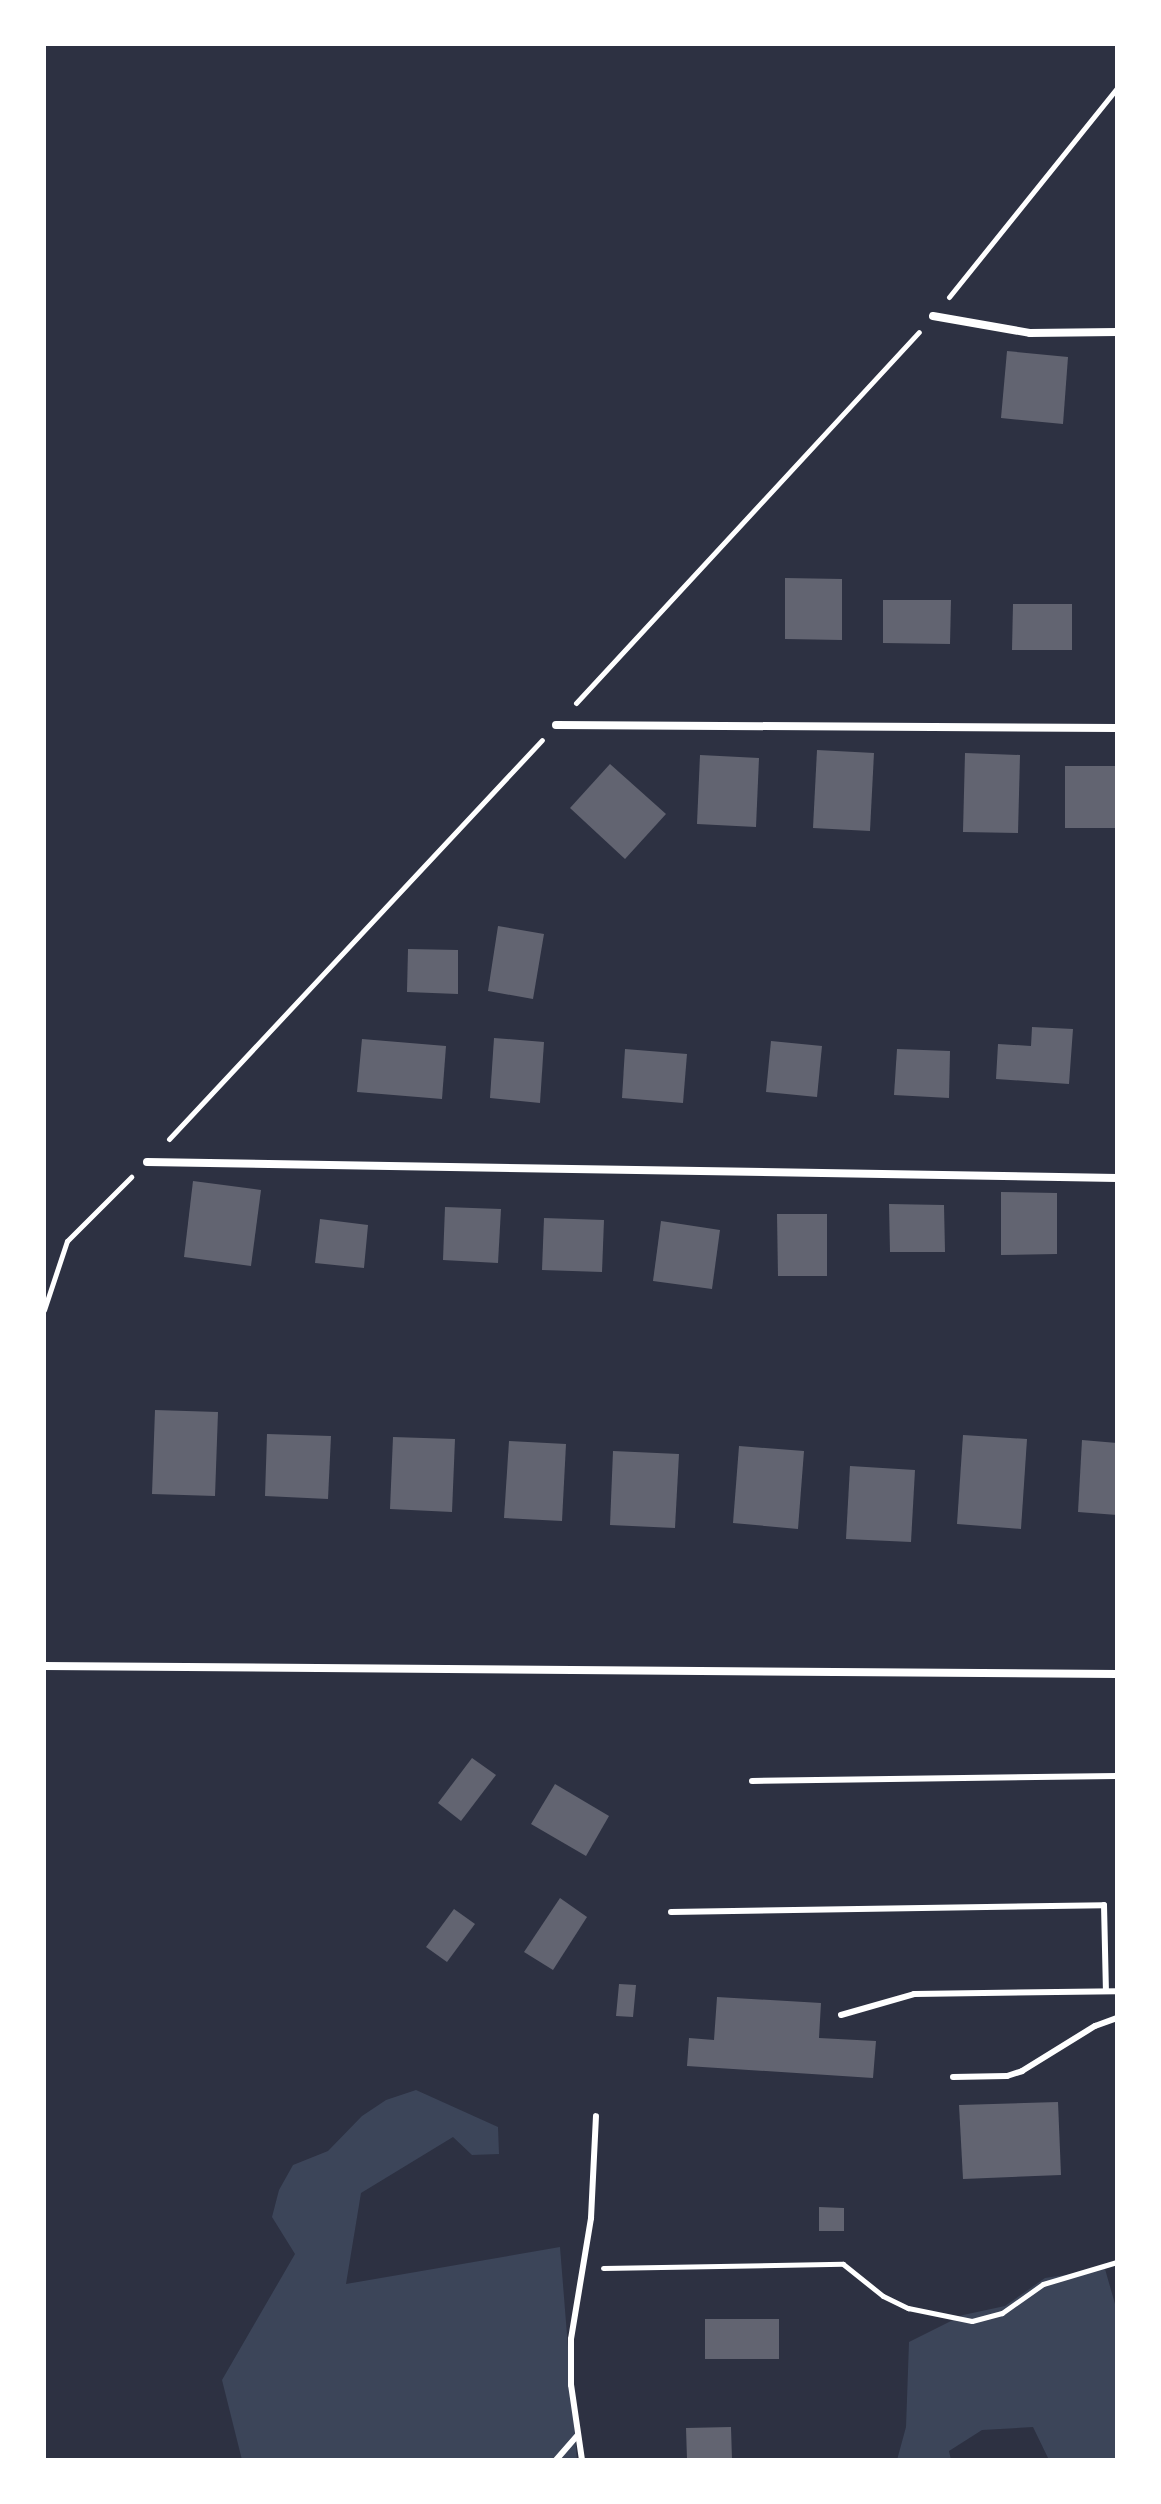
<!DOCTYPE html>
<style>
body{margin:0}
#map{position:relative;width:1161px;height:2504px;overflow:hidden;background:#2d3142;font-family:Barlow,sans-serif}
div>[style]{position:absolute}
.green>*{inset:0;background:#3c4559}
.building>*{inset:0;background:#626471}
.path>*{height:5px;margin:-2.5px;padding:0 2.5px;transform-origin:2.5px;border-radius:2.5px;background:#fff}
.service>*{height:6px;margin:-3px;padding:0 3px;transform-origin:3px;border-radius:3px;background:#fff}
.minor>*{height:8px;margin:-4px;padding:0 4px;transform-origin:4px;border-radius:4px;background:#fff}
span{translate:-50% -50%;white-space:nowrap;text-align:center;line-height:1.15;-webkit-text-stroke:7px #fff;paint-order:stroke}
.frame{position:absolute;inset:0;border:46px solid #fff;pointer-events:none}
</style>
<div id="map">
<div class="green">
<div style="clip-path:polygon(416px 2090px,498px 2127px,499px 2154px,472px 2155px,453px 2137px,361px 2193px,346px 2284px,560px 2247px,577px 2460px,242px 2460px,222px 2380px,295px 2254px,272px 2217px,279px 2190px,293px 2165px,328px 2151px,362px 2116px,386px 2100px)"></div>
<div style="clip-path:polygon(1105px 2269px,1117px 2311px,1116px 2460px,1049px 2460px,1033px 2427px,982px 2430px,949px 2451px,951px 2460px,897px 2460px,906px 2427px,909px 2342px,963px 2315px,1005px 2306px,1045px 2278px)"></div>
</div>
<div class="building">
<div style="clip-path:polygon(1007px 351px,1068px 357px,1063px 424px,1001px 418px)"></div>
<div style="clip-path:polygon(785px 578px,842px 579px,842px 640px,785px 639px)"></div>
<div style="clip-path:polygon(883px 600px,951px 600px,950px 644px,883px 643px)"></div>
<div style="clip-path:polygon(1013px 604px,1072px 604px,1072px 650px,1012px 650px)"></div>
<div style="clip-path:polygon(817px 750px,874px 753px,870px 831px,813px 828px)"></div>
<div style="clip-path:polygon(965px 753px,1020px 755px,1018px 833px,963px 832px)"></div>
<div style="clip-path:polygon(700px 755px,759px 758px,756px 827px,697px 824px)"></div>
<div style="clip-path:polygon(610px 764px,666px 814px,625px 859px,570px 808px)"></div>
<div style="clip-path:polygon(1065px 766px,1117px 766px,1117px 828px,1065px 828px)"></div>
<div style="clip-path:polygon(498px 926px,544px 934px,533px 999px,488px 991px)"></div>
<div style="clip-path:polygon(408px 949px,458px 950px,458px 994px,407px 992px)"></div>
<div style="clip-path:polygon(1032px 1027px,1073px 1029px,1069px 1084px,996px 1079px,998px 1044px,1031px 1046px)"></div>
<div style="clip-path:polygon(494px 1038px,544px 1042px,540px 1103px,490px 1098px)"></div>
<div style="clip-path:polygon(362px 1039px,446px 1046px,442px 1099px,357px 1092px)"></div>
<div style="clip-path:polygon(771px 1041px,822px 1046px,817px 1097px,766px 1092px)"></div>
<div style="clip-path:polygon(625px 1049px,687px 1054px,683px 1103px,622px 1098px)"></div>
<div style="clip-path:polygon(897px 1049px,950px 1051px,949px 1098px,894px 1095px)"></div>
<div style="clip-path:polygon(193px 1181px,261px 1190px,251px 1266px,184px 1257px)"></div>
<div style="clip-path:polygon(1001px 1192px,1057px 1193px,1057px 1254px,1001px 1255px)"></div>
<div style="clip-path:polygon(889px 1204px,944px 1205px,945px 1252px,890px 1252px)"></div>
<div style="clip-path:polygon(445px 1207px,501px 1209px,498px 1263px,443px 1260px)"></div>
<div style="clip-path:polygon(777px 1214px,827px 1214px,827px 1276px,778px 1276px)"></div>
<div style="clip-path:polygon(544px 1218px,604px 1220px,602px 1272px,542px 1270px)"></div>
<div style="clip-path:polygon(320px 1219px,368px 1225px,364px 1268px,315px 1263px)"></div>
<div style="clip-path:polygon(661px 1221px,720px 1230px,712px 1289px,653px 1281px)"></div>
<div style="clip-path:polygon(155px 1410px,218px 1412px,215px 1496px,152px 1494px)"></div>
<div style="clip-path:polygon(267px 1434px,331px 1436px,328px 1499px,265px 1496px)"></div>
<div style="clip-path:polygon(963px 1435px,1027px 1439px,1021px 1529px,957px 1524px)"></div>
<div style="clip-path:polygon(393px 1437px,455px 1439px,452px 1512px,390px 1509px)"></div>
<div style="clip-path:polygon(1082px 1440px,1117px 1443px,1117px 1515px,1078px 1512px)"></div>
<div style="clip-path:polygon(509px 1441px,566px 1444px,562px 1521px,504px 1518px)"></div>
<div style="clip-path:polygon(739px 1446px,804px 1451px,798px 1529px,733px 1523px)"></div>
<div style="clip-path:polygon(613px 1451px,679px 1454px,675px 1528px,610px 1525px)"></div>
<div style="clip-path:polygon(850px 1466px,915px 1470px,911px 1542px,846px 1539px)"></div>
<div style="clip-path:polygon(472px 1758px,496px 1775px,461px 1821px,438px 1803px)"></div>
<div style="clip-path:polygon(555px 1784px,609px 1816px,586px 1856px,531px 1824px)"></div>
<div style="clip-path:polygon(560px 1898px,587px 1917px,553px 1970px,524px 1952px)"></div>
<div style="clip-path:polygon(454px 1909px,475px 1924px,447px 1962px,426px 1947px)"></div>
<div style="clip-path:polygon(619px 1984px,636px 1985px,633px 2017px,616px 2016px)"></div>
<div style="clip-path:polygon(717px 1997px,821px 2003px,819px 2038px,876px 2041px,873px 2078px,687px 2066px,689px 2038px,714px 2040px)"></div>
<div style="clip-path:polygon(1058px 2102px,1061px 2175px,963px 2179px,959px 2105px)"></div>
<div style="clip-path:polygon(819px 2207px,844px 2208px,844px 2231px,819px 2231px)"></div>
<div style="clip-path:polygon(705px 2319px,779px 2319px,779px 2359px,705px 2359px)"></div>
<div style="clip-path:polygon(731px 2427px,732px 2460px,687px 2460px,686px 2428px)"></div>
</div>
<div class="path">
<div style="left:949px;top:297px;width:268px;rotate:-51.2deg"></div>
<div style="left:576px;top:703px;width:505px;rotate:-47.25deg"></div>
<div style="left:169px;top:1139px;width:546px;rotate:-46.93deg"></div>
<div style="left:44px;top:1310px;width:73px;rotate:-71.6deg"></div>
<div style="left:67px;top:1241px;width:91px;rotate:-45deg"></div>
<div style="left:603px;top:2268px;width:240px;rotate:-1deg"></div>
<div style="left:843px;top:2264px;width:51px;rotate:38.7deg"></div>
<div style="left:883px;top:2296px;width:28px;rotate:26deg"></div>
<div style="left:908px;top:2308px;width:65px;rotate:11.5deg"></div>
<div style="left:972px;top:2321px;width:31px;rotate:-15deg"></div>
<div style="left:1002px;top:2313px;width:50px;rotate:-35.3deg"></div>
<div style="left:1043px;top:2284px;width:77px;rotate:-16.6deg"></div>
</div>
<div class="service">
<div style="left:752px;top:1781px;width:365px;rotate:-0.8deg"></div>
<div style="left:671px;top:1912px;width:433px;rotate:-0.9deg"></div>
<div style="left:1104px;top:1905px;width:85px;rotate:88.7deg"></div>
<div style="left:841px;top:2015px;width:76px;rotate:-16deg"></div>
<div style="left:914px;top:1994px;width:203px;rotate:-0.8deg"></div>
<div style="left:953px;top:2077px;width:54px;rotate:-1.1deg"></div>
<div style="left:1007px;top:2076px;width:16px;rotate:-18deg"></div>
<div style="left:1022px;top:2071px;width:86px;rotate:-31.7deg"></div>
<div style="left:1095px;top:2026px;width:23px;rotate:-20deg"></div>
<div style="left:556px;top:2460px;width:33px;rotate:-49deg"></div>
<div style="left:582px;top:2460px;width:76px;rotate:-98.3deg"></div>
<div style="left:571px;top:2385px;width:46px;rotate:-90deg"></div>
<div style="left:571px;top:2339px;width:123px;rotate:-80.6deg"></div>
<div style="left:591px;top:2218px;width:102px;rotate:-87.2deg"></div>
</div>
<div class="minor">
<div style="left:933px;top:316px;width:98px;rotate:9.9deg"></div>
<div style="left:1030px;top:333px;width:87px;rotate:-0.7deg"></div>
<div style="left:556px;top:725px;width:561px;rotate:0.31deg"></div>
<div style="left:147px;top:1162px;width:970px;rotate:0.94deg"></div>
<div style="left:44px;top:1666px;width:1073px;rotate:0.43deg"></div>
</div>
<div class="frame"></div>
</div>
